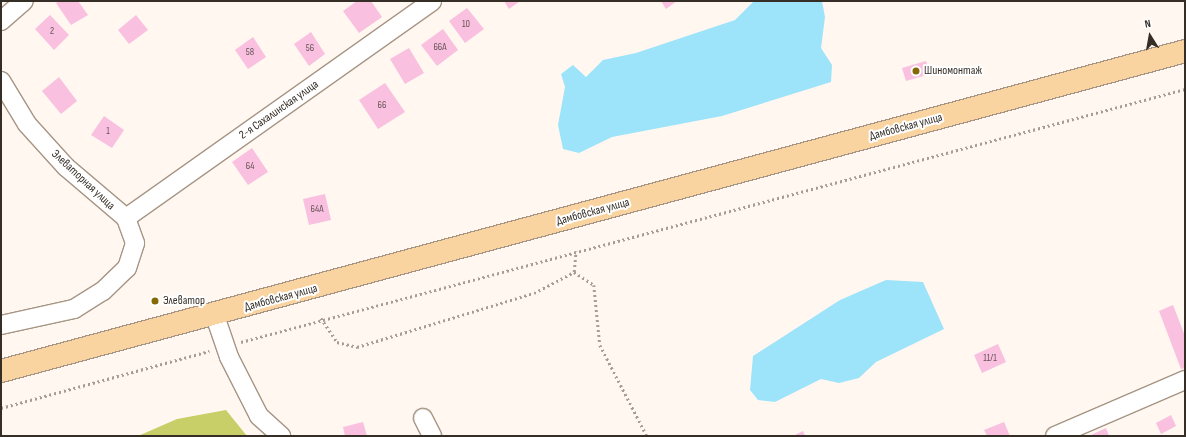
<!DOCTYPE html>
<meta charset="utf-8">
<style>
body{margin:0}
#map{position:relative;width:1186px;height:437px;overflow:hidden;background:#fff7f0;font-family:"Sofia Sans Condensed",sans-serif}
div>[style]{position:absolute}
.forest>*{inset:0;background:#c8cf68}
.water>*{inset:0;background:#9de4fa}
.building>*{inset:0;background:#f9c0e0}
.path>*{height:2.5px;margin-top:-1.25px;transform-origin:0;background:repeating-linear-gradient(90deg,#a59d96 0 2px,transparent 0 5px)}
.roads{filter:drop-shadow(1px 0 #a69584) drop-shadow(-1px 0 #a69584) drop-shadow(0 1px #a69584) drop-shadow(0 -1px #a69584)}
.minor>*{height:18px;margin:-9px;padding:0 9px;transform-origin:9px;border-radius:9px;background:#fff}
.major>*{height:22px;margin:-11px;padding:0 11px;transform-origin:11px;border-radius:11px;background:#f9d4a0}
.dots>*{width:11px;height:11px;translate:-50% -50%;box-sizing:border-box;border:2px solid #fff;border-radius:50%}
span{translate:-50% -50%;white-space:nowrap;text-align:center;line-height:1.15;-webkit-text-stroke:4px #fff;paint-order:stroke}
.number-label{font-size:10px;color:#665255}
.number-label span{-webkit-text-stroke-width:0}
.poi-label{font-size:12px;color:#352e27}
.left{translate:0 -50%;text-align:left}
.street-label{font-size:12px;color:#352e27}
.frame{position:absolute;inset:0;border:2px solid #352e27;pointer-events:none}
.north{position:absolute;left:1130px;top:16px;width:40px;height:40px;-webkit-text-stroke:3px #fff;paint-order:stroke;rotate:349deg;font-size:11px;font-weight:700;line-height:16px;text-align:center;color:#352e27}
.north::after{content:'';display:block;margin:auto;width:14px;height:18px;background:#352e27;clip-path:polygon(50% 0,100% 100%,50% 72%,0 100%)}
</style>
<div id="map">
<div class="forest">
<div style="clip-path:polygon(226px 410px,247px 436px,138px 436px,177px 419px)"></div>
</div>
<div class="water">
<div style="clip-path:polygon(754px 1px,822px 1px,825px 17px,821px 48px,832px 65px,831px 82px,722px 116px,612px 137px,579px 153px,563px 149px,558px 125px,565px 87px,561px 74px,573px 65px,586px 77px,603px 60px,636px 53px,735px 20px)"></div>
<div style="clip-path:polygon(886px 280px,923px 282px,944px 329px,876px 362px,859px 378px,839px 383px,821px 379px,775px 402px,758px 400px,750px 390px,753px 356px,840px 300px)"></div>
</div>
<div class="building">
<div style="clip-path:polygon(59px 1px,78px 1px,88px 15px,71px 25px,56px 3px)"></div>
<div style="clip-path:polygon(357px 1px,371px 1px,382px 17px,359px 33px,343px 11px)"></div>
<div style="clip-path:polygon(504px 1px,520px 1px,509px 9px)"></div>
<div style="clip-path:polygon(661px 1px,677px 1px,666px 9px)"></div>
<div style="clip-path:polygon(467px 8px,484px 29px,465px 43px,449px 21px)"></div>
<div style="clip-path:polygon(50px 15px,69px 35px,54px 50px,35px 29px)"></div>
<div style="clip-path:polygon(136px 15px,148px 30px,129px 44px,118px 30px)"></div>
<div style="clip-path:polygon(443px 29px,458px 50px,437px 66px,421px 45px)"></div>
<div style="clip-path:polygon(311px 32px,325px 54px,309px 66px,294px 44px)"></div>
<div style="clip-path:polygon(253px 37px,266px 57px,248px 69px,235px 50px)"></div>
<div style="clip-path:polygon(409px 48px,424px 73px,405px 84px,390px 59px)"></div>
<div style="clip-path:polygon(926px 61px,930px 74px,906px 81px,902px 68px)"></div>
<div style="clip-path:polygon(59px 77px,77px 101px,61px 114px,42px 91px)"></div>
<div style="clip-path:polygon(385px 83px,405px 112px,378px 129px,359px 100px)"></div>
<div style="clip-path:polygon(104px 116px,124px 130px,112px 148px,91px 135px)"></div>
<div style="clip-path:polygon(252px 148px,268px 172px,248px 185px,232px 162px)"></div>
<div style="clip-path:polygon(325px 194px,331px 220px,309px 225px,303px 199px)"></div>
<div style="clip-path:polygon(1173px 305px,1185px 336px,1185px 368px,1181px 369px,1159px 311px)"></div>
<div style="clip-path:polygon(998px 344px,1006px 362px,982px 373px,974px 355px)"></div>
<div style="clip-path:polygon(1171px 415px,1176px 426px,1161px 434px,1156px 423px)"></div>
<div style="clip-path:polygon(363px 422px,367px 436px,345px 436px,343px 427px)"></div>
<div style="clip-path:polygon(1004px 422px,1010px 436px,987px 436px,984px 430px)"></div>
<div style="clip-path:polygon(1106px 428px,1109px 436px,1089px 436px)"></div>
<div style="clip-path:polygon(803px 431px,805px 436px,793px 436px)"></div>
</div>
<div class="path">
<div style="left:574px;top:272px;width:24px;rotate:33deg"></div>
<div style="left:594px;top:285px;width:60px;rotate:84.3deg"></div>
<div style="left:600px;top:345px;width:102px;rotate:62.7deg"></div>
<div style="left:321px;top:318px;width:29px;rotate:56deg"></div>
<div style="left:337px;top:342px;width:21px;rotate:14deg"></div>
<div style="left:357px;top:347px;width:185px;rotate:-17deg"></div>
<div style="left:534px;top:293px;width:45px;rotate:-27.7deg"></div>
<div style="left:574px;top:272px;width:21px;rotate:-85deg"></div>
<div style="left:241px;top:342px;width:977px;rotate:-15deg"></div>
<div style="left:1px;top:408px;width:216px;rotate:-15.3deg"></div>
</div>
<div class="roads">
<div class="minor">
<div style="left:1px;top:21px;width:30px;rotate:-41deg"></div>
<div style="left:1px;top:81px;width:50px;rotate:58.8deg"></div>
<div style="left:27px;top:124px;width:58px;rotate:47.8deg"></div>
<div style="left:66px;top:167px;width:79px;rotate:40.4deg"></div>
<div style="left:126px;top:218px;width:375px;rotate:-35.3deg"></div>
<div style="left:215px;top:316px;width:43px;rotate:71.1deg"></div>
<div style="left:229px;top:357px;width:66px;rotate:63deg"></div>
<div style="left:259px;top:416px;width:30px;rotate:42deg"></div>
<div style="left:1px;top:325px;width:75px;rotate:-12.4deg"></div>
<div style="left:74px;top:309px;width:34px;rotate:-32deg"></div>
<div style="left:103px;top:291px;width:33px;rotate:-44deg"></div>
<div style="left:127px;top:268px;width:26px;rotate:-72deg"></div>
<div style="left:135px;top:243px;width:27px;rotate:-110deg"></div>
<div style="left:423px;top:418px;width:20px;rotate:63deg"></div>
<div style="left:1055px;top:436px;width:142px;rotate:-23.3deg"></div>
</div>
<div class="major">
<div style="left:1px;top:371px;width:1226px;rotate:-15.12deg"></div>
</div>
</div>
<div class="dots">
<div style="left:916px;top:71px;background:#866905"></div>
<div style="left:155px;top:301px;background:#866905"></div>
</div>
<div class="number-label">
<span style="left:466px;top:25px">10</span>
<span style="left:52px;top:32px">2</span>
<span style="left:440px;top:48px">66А</span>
<span style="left:310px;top:49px">56</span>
<span style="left:250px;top:53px">58</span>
<span style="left:382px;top:106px">66</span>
<span style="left:108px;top:132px">1</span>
<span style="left:250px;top:167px">64</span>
<span style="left:317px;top:210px">64А</span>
<span style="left:990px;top:359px">11/1</span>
</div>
<div class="poi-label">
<span class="left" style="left:924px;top:71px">Шиномонтаж</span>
<span class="left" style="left:163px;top:301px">Элеватор</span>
</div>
<div class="street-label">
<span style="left:279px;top:110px;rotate:-35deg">2-я Сахалинская улица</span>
<span style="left:906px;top:127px;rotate:-15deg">Дамбовская улица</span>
<span style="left:83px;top:180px;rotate:43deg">Элеваторная улица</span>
<span style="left:593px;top:212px;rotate:-15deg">Дамбовская улица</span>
<span style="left:281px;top:298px;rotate:-15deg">Дамбовская улица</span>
</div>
<div class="frame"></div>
<div class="north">N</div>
</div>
